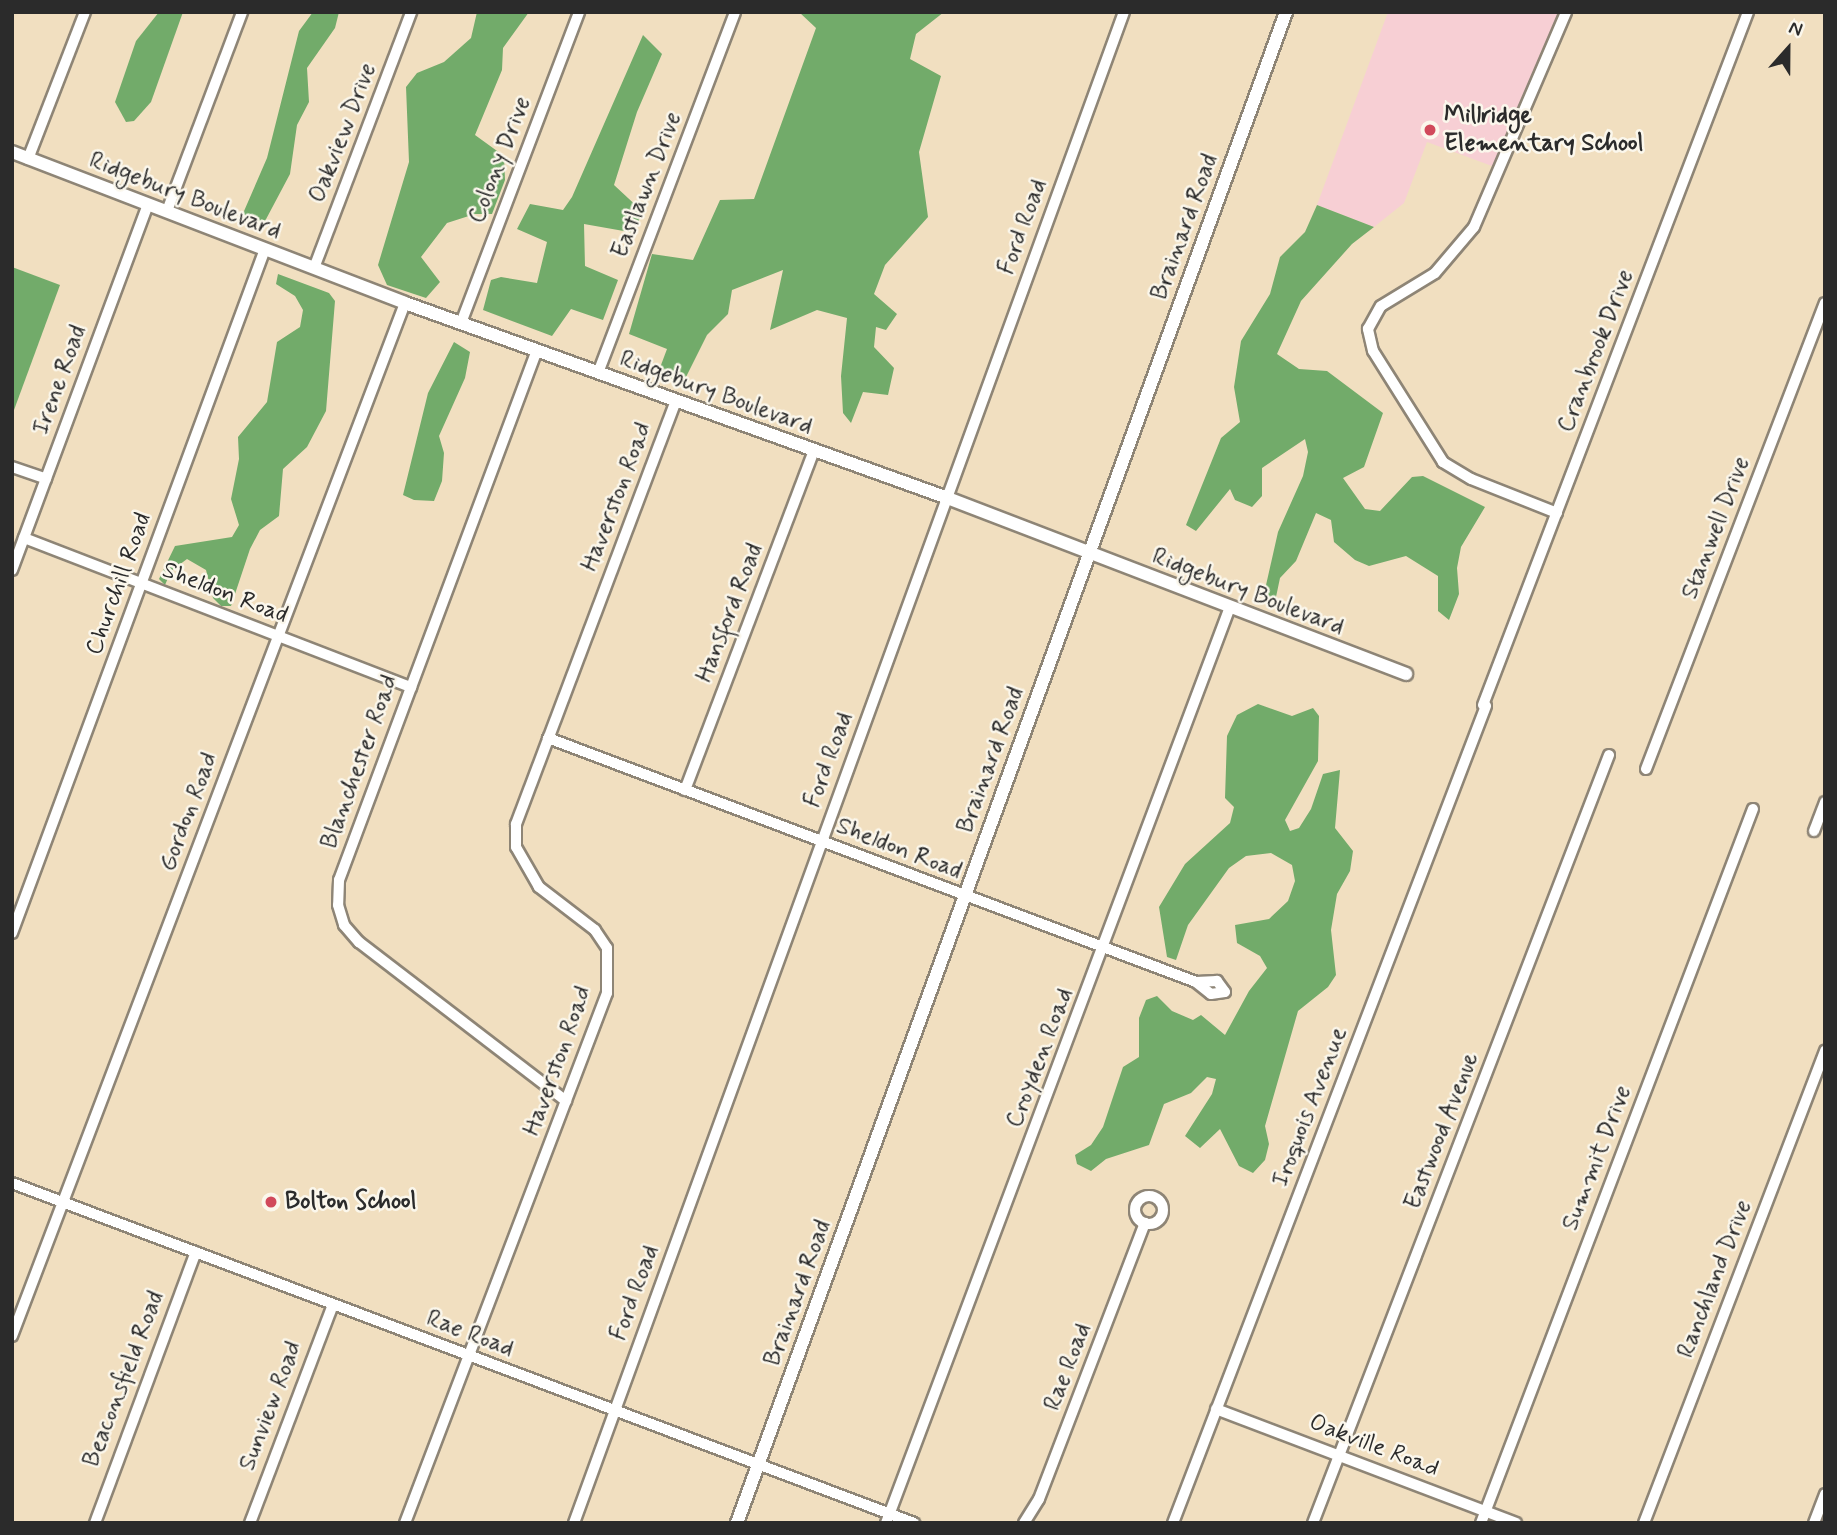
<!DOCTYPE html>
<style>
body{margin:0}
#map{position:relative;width:1837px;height:1535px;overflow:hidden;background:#f1dfc0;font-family:Mynerve,sans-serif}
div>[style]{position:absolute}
.built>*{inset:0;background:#f7cfd4}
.forest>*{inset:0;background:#72ab6a}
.roads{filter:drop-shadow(2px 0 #8e8576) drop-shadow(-2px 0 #8e8576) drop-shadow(0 2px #8e8576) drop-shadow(0 -2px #8e8576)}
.minor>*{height:10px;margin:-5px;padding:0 5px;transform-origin:5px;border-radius:5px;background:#fff}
.minor>.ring{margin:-5px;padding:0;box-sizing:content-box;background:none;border:10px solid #fff;border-radius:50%}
.tertiary>*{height:12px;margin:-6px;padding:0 6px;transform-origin:6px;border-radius:6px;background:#fff}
.dots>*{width:19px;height:19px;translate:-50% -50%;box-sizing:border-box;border:4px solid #fbf7ec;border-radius:50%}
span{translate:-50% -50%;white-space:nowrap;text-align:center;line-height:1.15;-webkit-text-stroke:5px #fbf7ec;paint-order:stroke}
.poi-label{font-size:24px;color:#2b2b2b;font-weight:700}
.left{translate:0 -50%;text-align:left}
.street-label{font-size:24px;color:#2b2b2b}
.frame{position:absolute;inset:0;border:14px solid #2b2b2b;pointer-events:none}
.north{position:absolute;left:1753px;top:14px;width:70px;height:70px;-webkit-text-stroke:5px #fbf7ec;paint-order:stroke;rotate:21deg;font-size:19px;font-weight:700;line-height:28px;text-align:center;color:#2b2b2b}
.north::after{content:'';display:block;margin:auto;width:24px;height:32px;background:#2b2b2b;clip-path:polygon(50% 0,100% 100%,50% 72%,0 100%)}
</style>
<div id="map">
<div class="built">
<div style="clip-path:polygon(1388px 12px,1566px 12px,1500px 169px,1427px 142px,1404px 203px,1374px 227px,1317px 205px)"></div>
</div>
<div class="forest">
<div style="clip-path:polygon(159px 12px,183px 12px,151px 102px,134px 121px,126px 122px,115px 102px,136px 41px)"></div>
<div style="clip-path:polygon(313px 12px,339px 12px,335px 28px,307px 68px,309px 102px,297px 125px,290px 174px,264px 223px,254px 223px,241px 218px,267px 158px,299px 31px)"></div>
<div style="clip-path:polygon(477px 12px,529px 12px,503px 48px,502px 70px,475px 135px,504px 156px,505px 180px,492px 214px,475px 214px,447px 223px,421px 257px,440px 282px,426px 298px,387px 285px,378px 265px,409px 162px,406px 87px,417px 73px,444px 62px,471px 38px)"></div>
<div style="clip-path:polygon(799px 12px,944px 12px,916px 34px,910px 59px,941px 76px,919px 152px,928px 217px,885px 265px,874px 294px,897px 314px,886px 330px,876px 327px,874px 347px,894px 368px,888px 395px,863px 392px,851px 423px,843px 413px,841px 376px,847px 318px,817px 310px,770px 330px,783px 270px,732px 290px,728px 314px,707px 335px,683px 383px,658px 373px,667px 349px,629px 334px,652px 254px,693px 260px,720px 200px,754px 199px,816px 28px)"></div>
<div style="clip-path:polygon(643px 35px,662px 54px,637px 112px,614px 185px,642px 211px,635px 233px,584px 224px,585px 266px,618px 280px,603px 320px,571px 309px,552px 336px,483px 310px,491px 280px,501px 277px,537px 283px,547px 242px,517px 229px,530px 204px,563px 210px,572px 197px)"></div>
<div style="clip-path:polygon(1317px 205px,1374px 227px,1352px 244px,1301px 301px,1277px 354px,1299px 369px,1327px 371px,1383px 413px,1364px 467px,1343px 478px,1365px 509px,1380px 511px,1412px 477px,1423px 476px,1485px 507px,1461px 547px,1457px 568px,1459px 594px,1449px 620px,1438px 611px,1438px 576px,1406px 556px,1369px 566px,1355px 560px,1334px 542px,1331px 520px,1316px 513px,1296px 561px,1280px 578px,1276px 597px,1271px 602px,1264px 594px,1278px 532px,1303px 476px,1308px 452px,1305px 439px,1262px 468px,1262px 496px,1252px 507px,1235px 500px,1230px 489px,1196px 531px,1186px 525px,1221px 438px,1240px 422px,1234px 387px,1241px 341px,1270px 294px,1280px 257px,1305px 232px)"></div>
<div style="clip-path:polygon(12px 267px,60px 285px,14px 410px,12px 410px)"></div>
<div style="clip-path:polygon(278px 274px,329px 293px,335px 301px,326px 411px,307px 447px,283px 469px,279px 516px,260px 530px,250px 549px,231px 606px,221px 606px,213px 598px,206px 570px,187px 559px,171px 571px,165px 585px,159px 579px,175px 546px,232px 537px,239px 525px,231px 499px,239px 459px,238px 437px,267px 402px,277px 342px,300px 327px,303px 310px,295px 296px,276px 284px)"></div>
<div style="clip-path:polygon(454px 342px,470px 352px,465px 378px,439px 436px,444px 453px,442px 481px,434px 501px,414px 500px,403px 495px,428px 393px)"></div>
<div style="clip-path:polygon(1258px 704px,1292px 716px,1313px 708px,1319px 716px,1318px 761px,1285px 820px,1290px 831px,1299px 828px,1311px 809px,1323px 774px,1340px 770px,1335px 828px,1353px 851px,1350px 871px,1337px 894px,1331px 930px,1336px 975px,1328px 987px,1298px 1011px,1265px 1126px,1269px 1144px,1265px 1160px,1253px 1173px,1239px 1166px,1220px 1129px,1200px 1148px,1185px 1136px,1212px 1094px,1216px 1079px,1207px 1077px,1191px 1093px,1164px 1104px,1149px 1145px,1106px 1159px,1091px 1171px,1077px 1164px,1075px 1155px,1091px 1145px,1103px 1127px,1123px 1067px,1139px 1057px,1139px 1018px,1146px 1000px,1157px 996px,1172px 1011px,1193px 1020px,1201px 1015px,1225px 1035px,1249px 991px,1267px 968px,1260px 956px,1237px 943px,1235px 925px,1269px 919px,1288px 901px,1295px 881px,1292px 865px,1271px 853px,1246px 856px,1229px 868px,1188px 925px,1176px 960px,1167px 957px,1159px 907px,1185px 864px,1230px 823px,1234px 807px,1225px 798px,1227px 736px,1237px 715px)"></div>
</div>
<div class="roads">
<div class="minor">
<div style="left:28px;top:159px;width:158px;rotate:-68.8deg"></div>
<div style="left:167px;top:211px;width:213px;rotate:-69.3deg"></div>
<div style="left:314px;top:268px;width:274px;rotate:-69.2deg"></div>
<div style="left:461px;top:323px;width:333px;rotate:-69.2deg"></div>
<div style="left:537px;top:350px;width:566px;rotate:110.48deg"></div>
<div style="left:339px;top:880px;width:25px;rotate:92deg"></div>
<div style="left:338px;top:905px;width:21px;rotate:73deg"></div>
<div style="left:344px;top:925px;width:23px;rotate:49deg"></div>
<div style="left:359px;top:942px;width:261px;rotate:37.5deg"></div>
<div style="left:598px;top:373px;width:386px;rotate:-69.2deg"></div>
<div style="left:12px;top:467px;width:36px;rotate:19deg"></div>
<div style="left:1557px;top:513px;width:92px;rotate:-158.4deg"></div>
<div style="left:1471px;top:479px;width:33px;rotate:-149deg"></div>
<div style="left:1443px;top:462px;width:131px;rotate:-122.2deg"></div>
<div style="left:1373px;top:351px;width:23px;rotate:-103deg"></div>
<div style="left:1368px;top:329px;width:26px;rotate:-61deg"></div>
<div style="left:1381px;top:306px;width:63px;rotate:-31.4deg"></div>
<div style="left:1435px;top:273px;width:60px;rotate:-49.7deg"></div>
<div style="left:1474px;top:227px;width:234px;rotate:-66.8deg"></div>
<div style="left:24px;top:538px;width:415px;rotate:21.1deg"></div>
<div style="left:12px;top:570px;width:390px;rotate:-69.6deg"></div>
<div style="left:1483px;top:705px;width:742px;rotate:-69.07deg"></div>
<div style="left:548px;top:738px;width:692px;rotate:20.63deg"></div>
<div style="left:1196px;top:982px;width:19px;rotate:39deg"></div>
<div style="left:1211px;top:994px;width:14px;rotate:-8deg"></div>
<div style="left:1225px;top:992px;width:14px;rotate:-126deg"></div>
<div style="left:1217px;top:981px;width:21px;rotate:177deg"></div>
<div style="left:1646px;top:769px;width:499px;rotate:-69deg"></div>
<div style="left:685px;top:790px;width:363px;rotate:-69.2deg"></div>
<div style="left:1814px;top:831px;width:31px;rotate:-69deg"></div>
<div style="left:12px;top:933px;width:729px;rotate:-69.7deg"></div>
<div style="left:12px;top:1183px;width:964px;rotate:20.65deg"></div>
<div class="ring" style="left:1135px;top:1196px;width:18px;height:18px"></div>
<div style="left:12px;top:1336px;width:1105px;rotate:-69.17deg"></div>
<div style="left:1216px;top:1409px;width:321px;rotate:20.8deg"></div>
<div style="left:95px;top:1523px;width:289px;rotate:-69.6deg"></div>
<div style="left:250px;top:1523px;width:233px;rotate:-69.2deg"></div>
<div style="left:405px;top:1523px;width:567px;rotate:-69.14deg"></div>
<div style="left:607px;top:993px;width:45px;rotate:-90deg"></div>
<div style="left:607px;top:948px;width:22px;rotate:-124deg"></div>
<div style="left:595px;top:930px;width:71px;rotate:-142.5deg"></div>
<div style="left:539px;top:887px;width:46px;rotate:-119.9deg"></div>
<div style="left:516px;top:847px;width:23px;rotate:-90deg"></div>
<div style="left:516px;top:824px;width:450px;rotate:-69.3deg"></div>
<div style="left:574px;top:1523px;width:1608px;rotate:-70deg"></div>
<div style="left:886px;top:1523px;width:978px;rotate:-69.42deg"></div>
<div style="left:1024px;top:1523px;width:28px;rotate:-58deg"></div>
<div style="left:1039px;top:1499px;width:296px;rotate:-69deg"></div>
<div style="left:1173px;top:1523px;width:875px;rotate:-69.04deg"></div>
<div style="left:1313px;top:1523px;width:823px;rotate:-68.92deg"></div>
<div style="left:1481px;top:1523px;width:764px;rotate:-69.15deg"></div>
<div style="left:1644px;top:1523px;width:506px;rotate:-69.02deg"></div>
<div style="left:1814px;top:1523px;width:31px;rotate:-69deg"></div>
</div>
<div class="tertiary">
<div style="left:12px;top:152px;width:421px;rotate:21deg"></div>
<div style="left:405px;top:303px;width:574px;rotate:19.76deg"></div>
<div style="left:945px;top:497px;width:494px;rotate:21deg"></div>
<div style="left:737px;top:1523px;width:1608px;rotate:-70.03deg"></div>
</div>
</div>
<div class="dots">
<div style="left:1430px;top:130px;background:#d1495b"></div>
<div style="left:271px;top:1202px;background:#d1495b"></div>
</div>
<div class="poi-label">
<span class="left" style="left:1444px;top:130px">Millridge<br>Elementary School</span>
<span class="left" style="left:285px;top:1202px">Bolton School</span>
</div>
<div class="street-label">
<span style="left:343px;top:133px;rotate:-69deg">Oakview Drive</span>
<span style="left:500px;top:160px;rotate:-69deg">Colony Drive</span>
<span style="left:647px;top:185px;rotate:-69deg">Eastlawn Drive</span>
<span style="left:185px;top:196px;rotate:21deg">Ridgebury Boulevard</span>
<span style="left:1023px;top:227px;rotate:-70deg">Ford Road</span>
<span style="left:1185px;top:227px;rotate:-70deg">Brainard Road</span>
<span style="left:1596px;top:351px;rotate:-69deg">Cranbrook Drive</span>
<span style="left:60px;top:380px;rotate:-70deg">Irene Road</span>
<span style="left:716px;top:393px;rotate:20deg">Ridgebury Boulevard</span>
<span style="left:617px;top:497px;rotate:-69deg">Haverston Road</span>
<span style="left:1716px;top:528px;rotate:-69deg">Stanwell Drive</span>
<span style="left:119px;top:584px;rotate:-70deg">Churchill Road</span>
<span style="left:1248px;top:592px;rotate:21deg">Ridgebury Boulevard</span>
<span style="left:225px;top:593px;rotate:21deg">Sheldon Road</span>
<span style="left:730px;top:613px;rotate:-69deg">Hansford Road</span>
<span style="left:829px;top:760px;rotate:-70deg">Ford Road</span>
<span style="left:991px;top:760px;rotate:-70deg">Brainard Road</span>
<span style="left:360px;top:762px;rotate:-70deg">Blanchester Road</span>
<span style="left:189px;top:812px;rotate:-69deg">Gordon Road</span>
<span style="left:899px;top:849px;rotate:21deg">Sheldon Road</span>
<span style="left:1040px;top:1058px;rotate:-69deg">Croyden Road</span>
<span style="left:558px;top:1061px;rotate:-70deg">Haverston Road</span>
<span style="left:1310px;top:1107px;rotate:-69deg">Iroquois Avenue</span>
<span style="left:1442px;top:1131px;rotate:-69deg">Eastwood Avenue</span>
<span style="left:1597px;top:1158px;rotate:-69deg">Summit Drive</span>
<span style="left:1715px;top:1279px;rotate:-69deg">Ranchland Drive</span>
<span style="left:635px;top:1293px;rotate:-70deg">Ford Road</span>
<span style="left:798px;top:1293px;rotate:-70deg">Brainard Road</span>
<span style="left:470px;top:1334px;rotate:21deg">Rae Road</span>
<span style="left:1068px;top:1367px;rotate:-69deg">Rae Road</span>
<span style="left:124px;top:1379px;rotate:-69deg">Beaconsfield Road</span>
<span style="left:271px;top:1406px;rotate:-69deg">Sunview Road</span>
<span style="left:1374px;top:1446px;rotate:21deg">Oakville Road</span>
</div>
<div class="frame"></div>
<div class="north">N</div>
</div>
